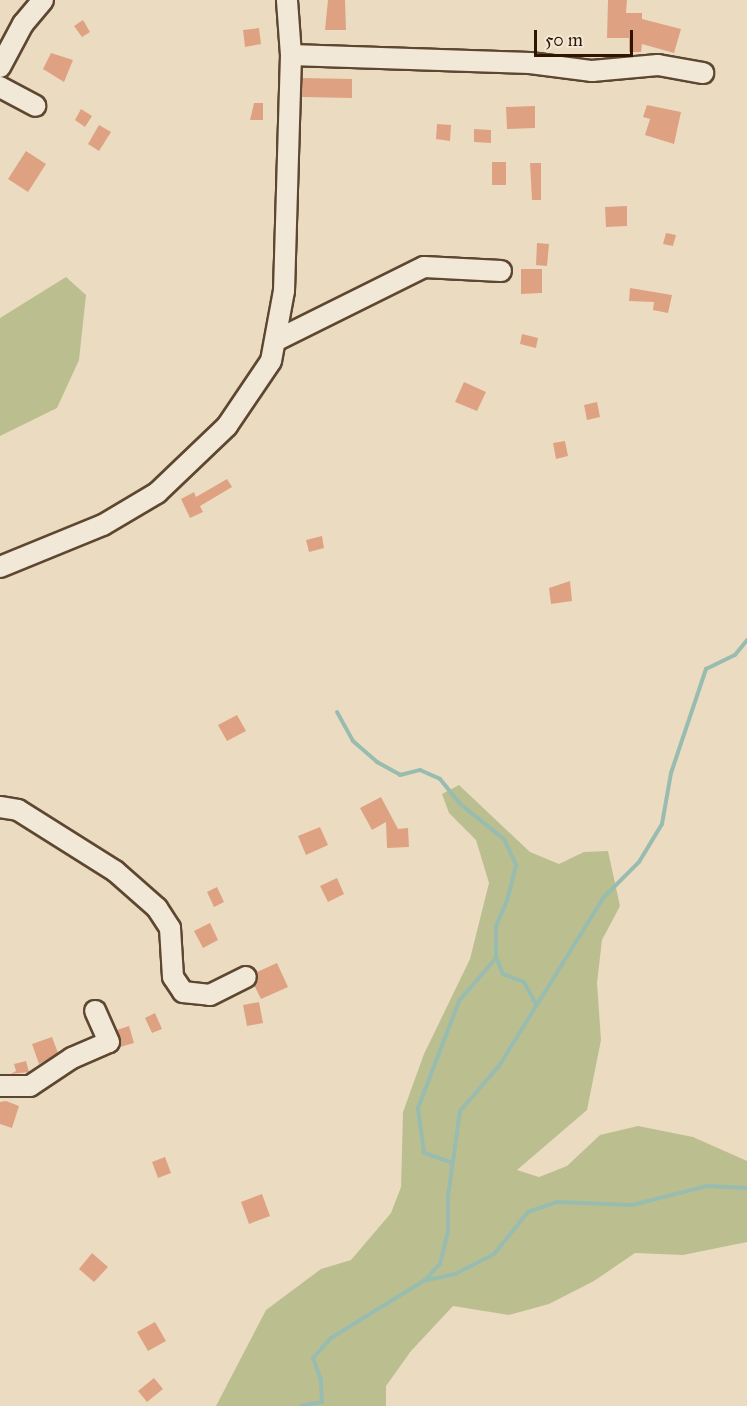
<!DOCTYPE html>
<style>
body{margin:0}
#map{position:relative;width:747px;height:1406px;overflow:hidden;background:#ebdcc1;font-family:"IM FELL Great Primer",serif}
div>[style]{position:absolute}
.green>*{inset:0;background:#bbbf90}
.stream>*{height:4px;margin:-2px;padding:0 2px;transform-origin:2px;border-radius:2px;background:#99bcb0}
.building>*{inset:0;background:#dea282}
.roads{filter:drop-shadow(2px 0 #5e4730) drop-shadow(-2px 0 #5e4730) drop-shadow(0 2px #5e4730) drop-shadow(0 -2px #5e4730)}
.minor>*{height:20px;margin:-10px;padding:0 10px;transform-origin:10px;border-radius:10px;background:#f2e8d7}
span{translate:-50% -50%;white-space:nowrap;text-align:center;line-height:1.15;-webkit-text-stroke:4.5px #f2e8d7;paint-order:stroke}
.scale{position:absolute;left:534px;top:30px;width:99px;height:27px;box-sizing:border-box;border:3px solid #2f1500;border-top:0;padding-left:8px;font-size:18px;line-height:21px;white-space:nowrap;color:#2f1500;-webkit-text-stroke:4px #f2e8d7;paint-order:stroke}
</style>
<div id="map">
<div class="green">
<div style="clip-path:polygon(66px 277px,86px 295px,79px 360px,57px 408px,0 436px,0 318px)"></div>
<div style="clip-path:polygon(459px 785px,530px 852px,559px 864px,584px 852px,608px 851px,620px 906px,602px 940px,597px 983px,601px 1040px,587px 1110px,517px 1170px,539px 1177px,567px 1166px,600px 1135px,638px 1126px,693px 1137px,747px 1161px,747px 1242px,683px 1255px,635px 1253px,594px 1281px,549px 1304px,509px 1315px,453px 1306px,411px 1351px,386px 1386px,386px 1406px,216px 1406px,266px 1310px,321px 1269px,351px 1260px,391px 1213px,401px 1187px,403px 1112px,424px 1054px,470px 959px,489px 883px,476px 840px,449px 813px,442px 794px)"></div>
</div>
<div class="stream">
<div style="left:337px;top:712px;width:33px;rotate:61deg"></div>
<div style="left:353px;top:741px;width:32px;rotate:41deg"></div>
<div style="left:377px;top:762px;width:26px;rotate:29deg"></div>
<div style="left:400px;top:775px;width:21px;rotate:-14deg"></div>
<div style="left:420px;top:770px;width:22px;rotate:24deg"></div>
<div style="left:440px;top:779px;width:32px;rotate:51deg"></div>
<div style="left:460px;top:804px;width:56px;rotate:38.5deg"></div>
<div style="left:504px;top:839px;width:29px;rotate:65deg"></div>
<div style="left:516px;top:865px;width:34px;rotate:104deg"></div>
<div style="left:508px;top:898px;width:30px;rotate:113deg"></div>
<div style="left:496px;top:926px;width:31px;rotate:90deg"></div>
<div style="left:496px;top:957px;width:18px;rotate:68deg"></div>
<div style="left:503px;top:974px;width:22px;rotate:21deg"></div>
<div style="left:524px;top:982px;width:24px;rotate:62deg"></div>
<div style="left:453px;top:1163px;width:31px;rotate:-161deg"></div>
<div style="left:424px;top:1153px;width:45px;rotate:-97.6deg"></div>
<div style="left:418px;top:1108px;width:115px;rotate:-69deg"></div>
<div style="left:459px;top:1001px;width:57px;rotate:-49.3deg"></div>
<div style="left:427px;top:1280px;width:29px;rotate:-12deg"></div>
<div style="left:455px;top:1274px;width:44px;rotate:-27.1deg"></div>
<div style="left:494px;top:1254px;width:54px;rotate:-51deg"></div>
<div style="left:528px;top:1212px;width:31px;rotate:-19deg"></div>
<div style="left:557px;top:1202px;width:75px;rotate:2.3deg"></div>
<div style="left:632px;top:1205px;width:77px;rotate:-14.2deg"></div>
<div style="left:707px;top:1186px;width:40px;rotate:2.9deg"></div>
<div style="left:301px;top:1406px;width:21px;rotate:-11deg"></div>
<div style="left:322px;top:1402px;width:22px;rotate:-93deg"></div>
<div style="left:321px;top:1380px;width:23px;rotate:-110deg"></div>
<div style="left:313px;top:1358px;width:27px;rotate:-48deg"></div>
<div style="left:331px;top:1338px;width:110px;rotate:-31.7deg"></div>
<div style="left:425px;top:1280px;width:22px;rotate:-47deg"></div>
<div style="left:440px;top:1264px;width:33px;rotate:-76deg"></div>
<div style="left:448px;top:1232px;width:35px;rotate:-90deg"></div>
<div style="left:448px;top:1197px;width:87px;rotate:-82.1deg"></div>
<div style="left:460px;top:1111px;width:60px;rotate:-49.1deg"></div>
<div style="left:499px;top:1066px;width:198px;rotate:-58.2deg"></div>
<div style="left:603px;top:898px;width:51px;rotate:-45deg"></div>
<div style="left:639px;top:862px;width:44px;rotate:-58.8deg"></div>
<div style="left:662px;top:824px;width:52px;rotate:-80deg"></div>
<div style="left:671px;top:773px;width:110px;rotate:-71.4deg"></div>
<div style="left:706px;top:669px;width:32px;rotate:-26deg"></div>
<div style="left:735px;top:655px;width:19px;rotate:-51deg"></div>
</div>
<div class="building">
<div style="clip-path:polygon(328px 0,345px 0,346px 30px,325px 30px)"></div>
<div style="clip-path:polygon(608px 0,627px 0,626px 13px,642px 13px,642px 19px,681px 29px,674px 53px,642px 44px,641px 52px,629px 52px,629px 38px,607px 38px)"></div>
<div style="clip-path:polygon(83px 20px,90px 32px,82px 37px,74px 26px)"></div>
<div style="clip-path:polygon(259px 28px,261px 44px,245px 47px,243px 30px)"></div>
<div style="clip-path:polygon(51px 53px,73px 60px,64px 82px,43px 69px)"></div>
<div style="clip-path:polygon(302px 78px,352px 79px,352px 98px,302px 97px)"></div>
<div style="clip-path:polygon(254px 103px,263px 103px,263px 120px,250px 120px)"></div>
<div style="clip-path:polygon(647px 105px,681px 112px,674px 144px,645px 135px,650px 119px,643px 117px)"></div>
<div style="clip-path:polygon(535px 106px,535px 128px,507px 129px,506px 107px)"></div>
<div style="clip-path:polygon(81px 109px,92px 116px,85px 127px,75px 120px)"></div>
<div style="clip-path:polygon(437px 124px,451px 125px,450px 141px,436px 139px)"></div>
<div style="clip-path:polygon(99px 125px,111px 132px,99px 151px,88px 144px)"></div>
<div style="clip-path:polygon(474px 129px,491px 130px,491px 143px,474px 142px)"></div>
<div style="clip-path:polygon(26px 151px,46px 164px,28px 192px,8px 179px)"></div>
<div style="clip-path:polygon(492px 162px,506px 162px,506px 185px,492px 185px)"></div>
<div style="clip-path:polygon(530px 163px,541px 163px,541px 200px,532px 200px)"></div>
<div style="clip-path:polygon(627px 206px,627px 226px,606px 227px,605px 207px)"></div>
<div style="clip-path:polygon(666px 233px,676px 235px,673px 246px,663px 244px)"></div>
<div style="clip-path:polygon(537px 243px,549px 244px,547px 266px,536px 265px)"></div>
<div style="clip-path:polygon(521px 269px,542px 269px,542px 293px,521px 294px)"></div>
<div style="clip-path:polygon(630px 288px,672px 295px,668px 313px,653px 310px,654px 302px,629px 301px)"></div>
<div style="clip-path:polygon(522px 334px,538px 338px,536px 348px,520px 344px)"></div>
<div style="clip-path:polygon(464px 382px,486px 392px,477px 411px,455px 402px)"></div>
<div style="clip-path:polygon(597px 402px,600px 417px,587px 420px,584px 405px)"></div>
<div style="clip-path:polygon(565px 441px,568px 456px,556px 459px,553px 443px)"></div>
<div style="clip-path:polygon(227px 479px,232px 487px,200px 506px,203px 512px,190px 518px,181px 499px,194px 492px,196px 497px)"></div>
<div style="clip-path:polygon(322px 536px,324px 548px,309px 552px,306px 540px)"></div>
<div style="clip-path:polygon(570px 581px,572px 601px,551px 604px,549px 588px)"></div>
<div style="clip-path:polygon(237px 715px,246px 731px,227px 741px,218px 725px)"></div>
<div style="clip-path:polygon(381px 797px,398px 829px,408px 828px,409px 847px,387px 848px,386px 822px,372px 830px,360px 808px)"></div>
<div style="clip-path:polygon(320px 827px,328px 845px,306px 855px,298px 836px)"></div>
<div style="clip-path:polygon(337px 878px,344px 894px,328px 902px,320px 886px)"></div>
<div style="clip-path:polygon(217px 887px,224px 902px,214px 907px,207px 892px)"></div>
<div style="clip-path:polygon(210px 923px,218px 940px,203px 948px,194px 931px)"></div>
<div style="clip-path:polygon(277px 963px,288px 987px,261px 999px,254px 985px,257px 972px)"></div>
<div style="clip-path:polygon(259px 1002px,263px 1023px,247px 1026px,243px 1005px)"></div>
<div style="clip-path:polygon(155px 1013px,162px 1029px,152px 1033px,145px 1018px)"></div>
<div style="clip-path:polygon(129px 1026px,134px 1043px,120px 1047px,117px 1030px)"></div>
<div style="clip-path:polygon(52px 1037px,58px 1053px,39px 1064px,32px 1044px)"></div>
<div style="clip-path:polygon(26px 1061px,29px 1072px,11px 1074px,16px 1071px,14px 1064px)"></div>
<div style="clip-path:polygon(6px 1101px,19px 1106px,12px 1128px,0 1124px,0 1102px)"></div>
<div style="clip-path:polygon(165px 1157px,171px 1173px,158px 1178px,152px 1162px)"></div>
<div style="clip-path:polygon(262px 1194px,270px 1216px,249px 1224px,241px 1202px)"></div>
<div style="clip-path:polygon(92px 1253px,108px 1267px,94px 1282px,79px 1269px)"></div>
<div style="clip-path:polygon(155px 1322px,166px 1341px,148px 1351px,137px 1332px)"></div>
<div style="clip-path:polygon(154px 1378px,163px 1389px,147px 1402px,138px 1391px)"></div>
</div>
<div class="roads">
<div class="minor">
<div style="left:291px;top:55px;width:239px;rotate:1.9deg"></div>
<div style="left:530px;top:63px;width:63px;rotate:7.4deg"></div>
<div style="left:592px;top:71px;width:66px;rotate:-5.2deg"></div>
<div style="left:658px;top:65px;width:46px;rotate:10.1deg"></div>
<div style="left:0;top:67px;width:49px;rotate:-61.9deg"></div>
<div style="left:23px;top:24px;width:31px;rotate:-50deg"></div>
<div style="left:0;top:87px;width:40px;rotate:28deg"></div>
<div style="left:277px;top:340px;width:164px;rotate:-26.4deg"></div>
<div style="left:424px;top:267px;width:77px;rotate:3deg"></div>
<div style="left:0;top:567px;width:111px;rotate:-22.2deg"></div>
<div style="left:103px;top:525px;width:63px;rotate:-30.7deg"></div>
<div style="left:157px;top:493px;width:97px;rotate:-43.7deg"></div>
<div style="left:227px;top:426px;width:78px;rotate:-55.9deg"></div>
<div style="left:271px;top:361px;width:71px;rotate:-79.5deg"></div>
<div style="left:284px;top:291px;width:236px;rotate:-88.3deg"></div>
<div style="left:291px;top:55px;width:55px;rotate:-94.2deg"></div>
<div style="left:0;top:807px;width:18px;rotate:9deg"></div>
<div style="left:18px;top:810px;width:115px;rotate:32.2deg"></div>
<div style="left:115px;top:871px;width:56px;rotate:41.4deg"></div>
<div style="left:157px;top:908px;width:24px;rotate:57deg"></div>
<div style="left:170px;top:928px;width:49px;rotate:86.5deg"></div>
<div style="left:173px;top:977px;width:18px;rotate:56deg"></div>
<div style="left:183px;top:992px;width:27px;rotate:6deg"></div>
<div style="left:210px;top:995px;width:40px;rotate:-26.6deg"></div>
<div style="left:0;top:1086px;width:30px"></div>
<div style="left:30px;top:1086px;width:50px;rotate:-33.7deg"></div>
<div style="left:72px;top:1058px;width:40px;rotate:-23.4deg"></div>
<div style="left:109px;top:1042px;width:34px;rotate:-114deg"></div>
</div>
</div>
<div class="scale">50 m</div>
</div>
